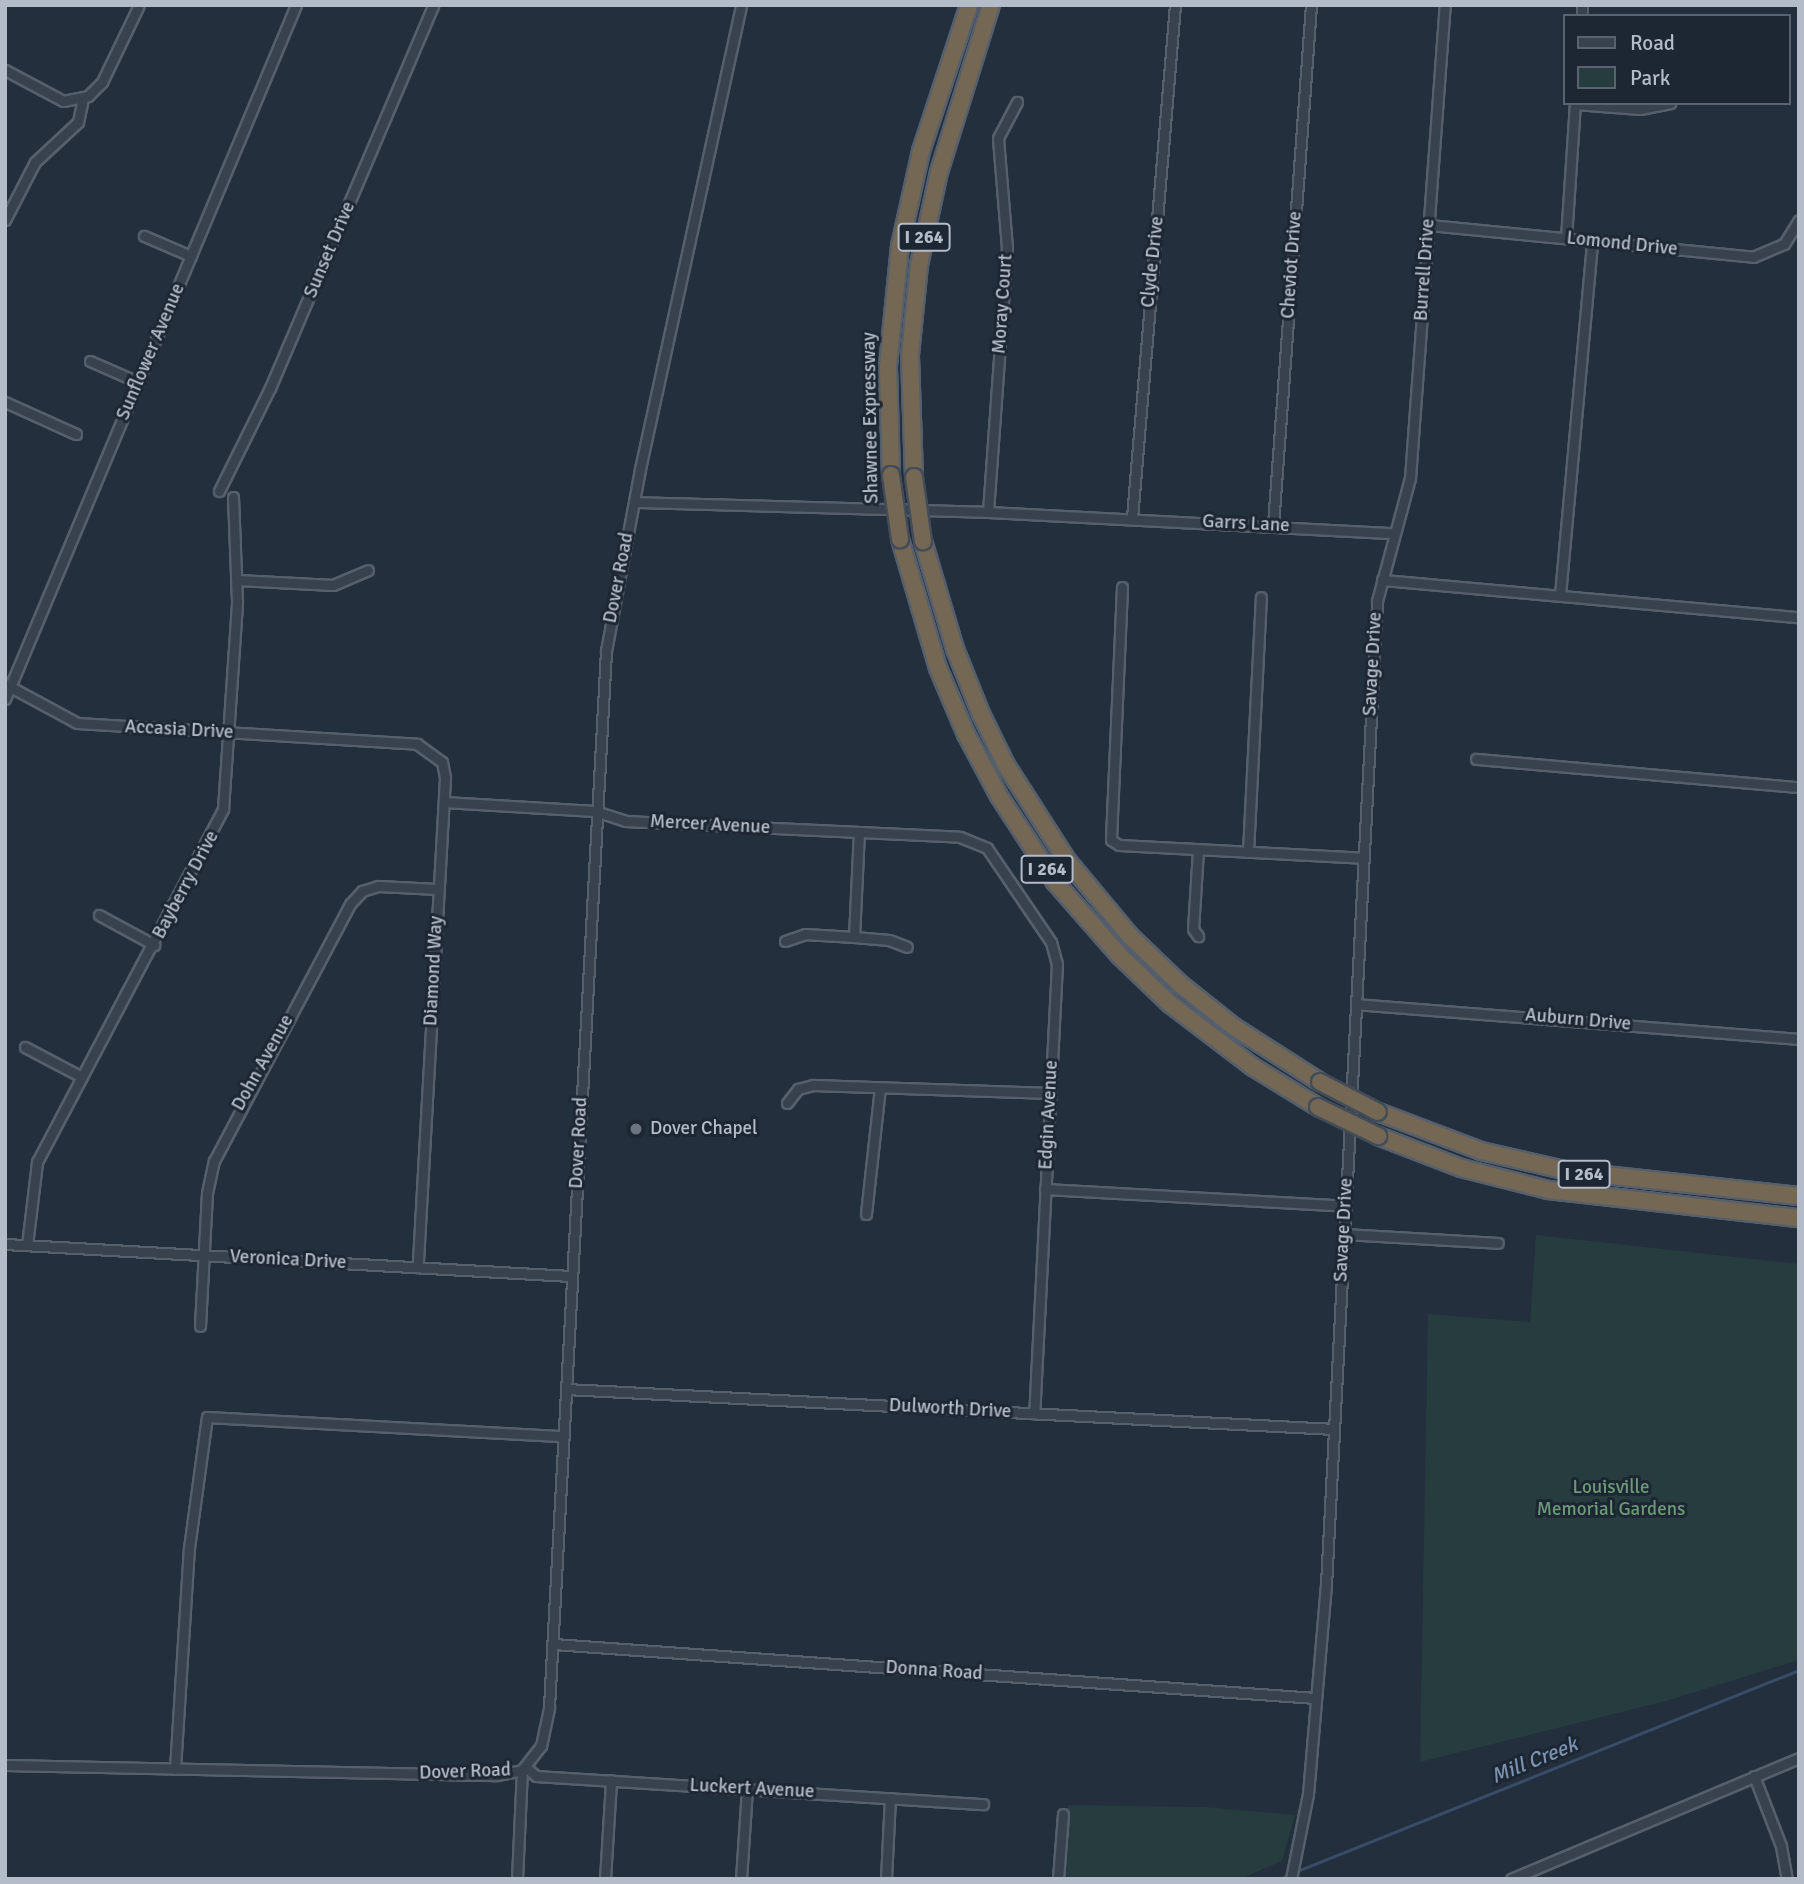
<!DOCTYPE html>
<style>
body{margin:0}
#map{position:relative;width:1804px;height:1884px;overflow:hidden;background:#242f3e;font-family:Signika,sans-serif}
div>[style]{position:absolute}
.green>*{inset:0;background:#263c3f}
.stream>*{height:2.5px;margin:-1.25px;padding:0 1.25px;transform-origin:1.25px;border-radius:1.25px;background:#394c67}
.roads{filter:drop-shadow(2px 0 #565f6c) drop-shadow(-2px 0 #565f6c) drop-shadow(0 2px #565f6c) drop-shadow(0 -2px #565f6c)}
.minor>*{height:9px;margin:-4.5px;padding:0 4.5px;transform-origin:4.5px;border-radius:4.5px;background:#38414e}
.motorway>*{height:16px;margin:-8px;padding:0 8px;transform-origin:8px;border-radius:8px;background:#746855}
.bridges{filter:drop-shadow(2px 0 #434c59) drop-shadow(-2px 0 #434c59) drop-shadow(0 2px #434c59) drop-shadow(0 -2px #434c59)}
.motorway-bridge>*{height:16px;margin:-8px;padding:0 8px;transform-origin:8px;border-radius:8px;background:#746855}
.dots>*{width:19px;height:19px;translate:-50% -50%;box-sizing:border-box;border:4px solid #1d2633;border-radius:50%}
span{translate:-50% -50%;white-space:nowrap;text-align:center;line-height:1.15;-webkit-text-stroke:6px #1d2633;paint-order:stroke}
.shield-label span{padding:2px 5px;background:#1d2633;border:2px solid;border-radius:5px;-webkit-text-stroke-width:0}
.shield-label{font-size:18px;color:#b4bcc9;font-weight:700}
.street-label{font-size:19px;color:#b4bcc9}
.poi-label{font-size:19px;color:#b4bcc9}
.left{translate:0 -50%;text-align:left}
.park-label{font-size:19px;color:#6b9a76}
.water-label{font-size:21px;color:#7c92b1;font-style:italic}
.frame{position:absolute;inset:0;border:7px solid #b4bcc9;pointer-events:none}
.legend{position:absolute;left:1563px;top:14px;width:228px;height:91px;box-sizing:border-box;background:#1d2633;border:2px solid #59626f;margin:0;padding:9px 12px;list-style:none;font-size:21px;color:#b4bcc9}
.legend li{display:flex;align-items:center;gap:14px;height:35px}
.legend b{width:35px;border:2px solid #59626f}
</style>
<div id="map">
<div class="green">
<div style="clip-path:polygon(1536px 1235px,1799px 1264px,1799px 1660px,1666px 1701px,1420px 1762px,1428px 1314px,1530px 1322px)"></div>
<div style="clip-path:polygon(1068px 1805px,1204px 1807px,1295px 1815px,1282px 1861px,1240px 1879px,1063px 1879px)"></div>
</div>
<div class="stream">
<div style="left:1295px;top:1872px;width:543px;rotate:-21.84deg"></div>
<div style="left:1280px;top:1879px;width:10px;rotate:-24deg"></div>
</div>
<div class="roads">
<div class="minor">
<div style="left:1582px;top:16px;width:11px;rotate:-90deg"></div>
<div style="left:5px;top:70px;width:66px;rotate:28.1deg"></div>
<div style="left:63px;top:101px;width:25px;rotate:-11deg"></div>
<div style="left:88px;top:96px;width:20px;rotate:-45deg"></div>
<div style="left:102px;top:82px;width:85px;rotate:-64.3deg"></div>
<div style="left:1575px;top:104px;width:65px;rotate:4.4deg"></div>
<div style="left:1640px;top:109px;width:31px;rotate:-11deg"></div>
<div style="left:5px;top:220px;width:65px;rotate:-62.7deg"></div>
<div style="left:35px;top:162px;width:59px;rotate:-42.9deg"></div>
<div style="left:78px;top:122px;width:25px;rotate:-78deg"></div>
<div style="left:1429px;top:225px;width:326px;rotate:5.6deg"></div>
<div style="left:1753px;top:257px;width:34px;rotate:-23deg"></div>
<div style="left:1784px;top:244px;width:28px;rotate:-58deg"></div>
<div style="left:144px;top:236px;width:51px;rotate:23.1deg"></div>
<div style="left:1566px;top:238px;width:135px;rotate:-86.2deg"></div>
<div style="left:90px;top:361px;width:52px;rotate:23.6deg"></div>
<div style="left:5px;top:402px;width:78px;rotate:24.3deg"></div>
<div style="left:219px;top:491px;width:115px;rotate:-63.7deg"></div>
<div style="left:270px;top:388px;width:416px;rotate:-66.9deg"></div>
<div style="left:634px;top:502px;width:354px;rotate:1.6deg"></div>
<div style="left:988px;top:512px;width:406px;rotate:3deg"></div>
<div style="left:988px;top:512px;width:265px;rotate:-85.9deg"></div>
<div style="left:1007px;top:248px;width:110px;rotate:-94.7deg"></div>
<div style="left:998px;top:138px;width:41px;rotate:-62.2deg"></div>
<div style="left:1132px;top:518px;width:515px;rotate:-85.21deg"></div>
<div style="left:1273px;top:525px;width:521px;rotate:-85.82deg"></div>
<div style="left:238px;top:580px;width:95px;rotate:3deg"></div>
<div style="left:333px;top:585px;width:38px;rotate:-23deg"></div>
<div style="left:1382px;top:580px;width:419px;rotate:5.1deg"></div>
<div style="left:1122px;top:587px;width:253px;rotate:92.5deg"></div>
<div style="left:1111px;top:840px;width:9px;rotate:32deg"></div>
<div style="left:1119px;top:845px;width:244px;rotate:3deg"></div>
<div style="left:1560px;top:595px;width:354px;rotate:-84.8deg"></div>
<div style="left:5px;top:684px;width:82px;rotate:28.4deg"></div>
<div style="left:77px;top:723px;width:341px;rotate:3.5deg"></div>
<div style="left:417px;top:744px;width:31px;rotate:36deg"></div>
<div style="left:442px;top:762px;width:16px;rotate:79deg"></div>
<div style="left:445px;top:778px;width:490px;rotate:93.2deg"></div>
<div style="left:5px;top:699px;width:753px;rotate:-67.25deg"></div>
<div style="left:1476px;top:759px;width:324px;rotate:5deg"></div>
<div style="left:444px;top:802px;width:151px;rotate:3.4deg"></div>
<div style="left:595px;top:811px;width:32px;rotate:18deg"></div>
<div style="left:625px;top:821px;width:335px;rotate:2.7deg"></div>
<div style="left:960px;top:837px;width:29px;rotate:22deg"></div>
<div style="left:987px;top:848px;width:114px;rotate:55.8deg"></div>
<div style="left:1051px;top:942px;width:23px;rotate:75deg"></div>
<div style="left:1057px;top:964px;width:450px;rotate:92.9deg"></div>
<div style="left:1198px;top:850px;width:79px;rotate:93.6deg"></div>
<div style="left:1193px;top:929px;width:9px;rotate:54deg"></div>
<div style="left:1248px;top:852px;width:255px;rotate:-87.1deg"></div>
<div style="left:99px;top:915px;width:63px;rotate:28.6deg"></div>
<div style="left:854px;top:937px;width:105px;rotate:-87.3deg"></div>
<div style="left:785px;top:941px;width:21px;rotate:-19deg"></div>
<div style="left:805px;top:934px;width:49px;rotate:3.5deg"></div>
<div style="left:854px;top:937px;width:35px;rotate:5deg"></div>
<div style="left:889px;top:940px;width:19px;rotate:21deg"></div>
<div style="left:1356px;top:1004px;width:444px;rotate:4.5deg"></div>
<div style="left:25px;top:1047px;width:64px;rotate:27.8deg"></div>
<div style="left:787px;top:1103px;width:18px;rotate:-52deg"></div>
<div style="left:798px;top:1089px;width:16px;rotate:-15deg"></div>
<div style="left:813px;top:1085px;width:238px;rotate:1.9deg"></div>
<div style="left:1045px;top:1189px;width:301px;rotate:3.2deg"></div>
<div style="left:866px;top:1214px;width:127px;rotate:-83.7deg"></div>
<div style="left:1344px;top:1234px;width:154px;rotate:3.3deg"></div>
<div style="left:5px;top:1244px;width:567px;rotate:3.24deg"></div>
<div style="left:27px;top:1245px;width:84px;rotate:-83.1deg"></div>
<div style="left:37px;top:1162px;width:399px;rotate:-62.2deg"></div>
<div style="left:223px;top:809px;width:208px;rotate:-86.1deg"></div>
<div style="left:237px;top:601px;width:104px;rotate:-92.2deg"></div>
<div style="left:200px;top:1326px;width:133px;rotate:-87deg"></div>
<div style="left:207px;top:1193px;width:33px;rotate:-78deg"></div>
<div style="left:214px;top:1161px;width:291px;rotate:-62.1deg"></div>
<div style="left:350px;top:904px;width:18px;rotate:-47deg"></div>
<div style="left:362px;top:891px;width:17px;rotate:-17deg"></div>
<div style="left:378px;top:886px;width:60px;rotate:2.9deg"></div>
<div style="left:566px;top:1389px;width:769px;rotate:2.98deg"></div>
<div style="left:553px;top:1644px;width:765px;rotate:4.05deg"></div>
<div style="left:5px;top:1765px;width:492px;rotate:1.2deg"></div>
<div style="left:497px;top:1775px;width:25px;rotate:-11deg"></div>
<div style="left:522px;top:1770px;width:31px;rotate:-52deg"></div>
<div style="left:541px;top:1746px;width:40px;rotate:-78deg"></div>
<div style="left:549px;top:1707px;width:1058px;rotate:-86.91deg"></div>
<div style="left:606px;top:651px;width:185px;rotate:-79.4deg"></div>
<div style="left:640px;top:469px;width:475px;rotate:-77.7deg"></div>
<div style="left:525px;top:1767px;width:14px;rotate:39deg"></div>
<div style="left:536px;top:1776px;width:448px;rotate:3.6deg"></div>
<div style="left:175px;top:1769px;width:221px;rotate:-86.4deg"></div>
<div style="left:189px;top:1548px;width:132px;rotate:-82.2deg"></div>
<div style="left:207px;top:1417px;width:357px;rotate:3.1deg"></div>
<div style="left:1754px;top:1776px;width:75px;rotate:68.9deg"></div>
<div style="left:1781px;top:1846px;width:34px;rotate:80deg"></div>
<div style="left:517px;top:1879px;width:109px;rotate:-87.4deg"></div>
<div style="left:605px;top:1879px;width:99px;rotate:-86.5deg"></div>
<div style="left:741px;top:1879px;width:90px;rotate:-86.2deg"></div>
<div style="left:886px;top:1879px;width:81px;rotate:-87.2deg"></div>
<div style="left:1058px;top:1879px;width:65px;rotate:-85.6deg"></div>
<div style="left:1291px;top:1879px;width:87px;rotate:-78.7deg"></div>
<div style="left:1308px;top:1794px;width:210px;rotate:-85.1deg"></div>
<div style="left:1326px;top:1585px;width:985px;rotate:-87.03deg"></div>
<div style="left:1377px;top:601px;width:127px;rotate:-75deg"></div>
<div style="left:1410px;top:478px;width:474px;rotate:-85.8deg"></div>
<div style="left:1511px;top:1879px;width:312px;rotate:-22.8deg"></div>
</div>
<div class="motorway">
<div style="left:891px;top:475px;width:109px;rotate:-91.6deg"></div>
<div style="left:888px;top:366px;width:121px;rotate:-84.3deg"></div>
<div style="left:900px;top:246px;width:97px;rotate:-77.5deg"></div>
<div style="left:921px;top:151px;width:154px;rotate:-71.8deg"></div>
<div style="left:914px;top:477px;width:122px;rotate:-91.9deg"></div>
<div style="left:910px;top:355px;width:90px;rotate:-84.3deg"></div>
<div style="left:919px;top:265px;width:95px;rotate:-77.9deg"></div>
<div style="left:939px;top:172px;width:175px;rotate:-72.7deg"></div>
<div style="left:900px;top:539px;width:134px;rotate:73.6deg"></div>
<div style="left:938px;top:668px;width:72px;rotate:67deg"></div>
<div style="left:966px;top:734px;width:70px;rotate:62deg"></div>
<div style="left:999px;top:796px;width:103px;rotate:56.9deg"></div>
<div style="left:1055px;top:882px;width:98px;rotate:48.7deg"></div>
<div style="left:1120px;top:956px;width:69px;rotate:43.8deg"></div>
<div style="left:1170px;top:1004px;width:104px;rotate:37.2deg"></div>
<div style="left:1253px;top:1067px;width:76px;rotate:31.6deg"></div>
<div style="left:923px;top:541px;width:113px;rotate:73.5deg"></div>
<div style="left:955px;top:649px;width:70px;rotate:68.2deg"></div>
<div style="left:981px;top:714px;width:57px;rotate:63.9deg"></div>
<div style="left:1006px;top:765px;width:112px;rotate:57.4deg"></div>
<div style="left:1066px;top:859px;width:100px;rotate:50.3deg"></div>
<div style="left:1130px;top:936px;width:69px;rotate:43.8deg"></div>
<div style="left:1180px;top:984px;width:69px;rotate:38.5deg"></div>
<div style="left:1234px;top:1027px;width:102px;rotate:32.6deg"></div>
<div style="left:1378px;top:1112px;width:110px;rotate:20.7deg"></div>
<div style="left:1481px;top:1151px;width:89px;rotate:12.9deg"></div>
<div style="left:1568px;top:1171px;width:232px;rotate:6.2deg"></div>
<div style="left:1378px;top:1136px;width:89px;rotate:21.1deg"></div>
<div style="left:1461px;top:1168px;width:90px;rotate:14.2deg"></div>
<div style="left:1548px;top:1190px;width:253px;rotate:6.4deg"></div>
</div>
</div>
<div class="bridges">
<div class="motorway-bridge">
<div style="left:891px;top:475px;width:65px;rotate:82deg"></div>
<div style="left:914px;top:477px;width:65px;rotate:82deg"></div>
<div style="left:1320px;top:1082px;width:65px;rotate:27.3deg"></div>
<div style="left:1318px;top:1107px;width:67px;rotate:25.8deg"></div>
</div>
</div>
<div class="dots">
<div style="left:636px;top:1129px;background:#6b7280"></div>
</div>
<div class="shield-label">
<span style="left:924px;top:237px">I 264</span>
<span style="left:1047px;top:869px">I 264</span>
<span style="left:1584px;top:1174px">I 264</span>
</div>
<div class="street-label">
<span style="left:1622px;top:244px;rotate:6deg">Lomond Drive</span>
<span style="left:330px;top:250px;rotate:-67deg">Sunset Drive</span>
<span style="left:1153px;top:262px;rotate:-84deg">Clyde Drive</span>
<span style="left:1292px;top:265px;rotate:-86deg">Cheviot Drive</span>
<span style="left:1425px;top:270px;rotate:-86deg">Burrell Drive</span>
<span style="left:1003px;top:304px;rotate:-86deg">Moray Court</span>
<span style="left:151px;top:352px;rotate:-67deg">Sunflower Avenue</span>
<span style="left:871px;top:418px;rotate:-91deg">Shawnee Expressway</span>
<span style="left:1246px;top:524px;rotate:3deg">Garrs Lane</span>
<span style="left:619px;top:578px;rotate:-79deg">Dover Road</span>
<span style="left:1373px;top:664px;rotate:-87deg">Savage Drive</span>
<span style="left:179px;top:730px;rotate:3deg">Accasia Drive</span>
<span style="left:710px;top:825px;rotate:3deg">Mercer Avenue</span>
<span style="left:186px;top:885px;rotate:-62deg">Bayberry Drive</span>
<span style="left:434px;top:971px;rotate:-87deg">Diamond Way</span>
<span style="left:1578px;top:1020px;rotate:5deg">Auburn Drive</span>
<span style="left:263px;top:1063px;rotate:-61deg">Dohn Avenue</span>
<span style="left:1049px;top:1115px;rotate:-87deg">Edgin Avenue</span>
<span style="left:579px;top:1143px;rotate:-87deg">Dover Road</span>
<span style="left:1344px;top:1230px;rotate:-87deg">Savage Drive</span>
<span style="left:288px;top:1260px;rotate:3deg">Veronica Drive</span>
<span style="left:950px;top:1409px;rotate:3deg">Dulworth Drive</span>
<span style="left:934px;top:1671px;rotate:4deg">Donna Road</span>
<span style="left:465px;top:1772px;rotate:-2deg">Dover Road</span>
<span style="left:752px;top:1789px;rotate:3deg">Luckert Avenue</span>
</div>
<div class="poi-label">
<span class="left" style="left:650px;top:1129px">Dover Chapel</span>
</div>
<div class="park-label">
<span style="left:1611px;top:1499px">Louisville<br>Memorial Gardens</span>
</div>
<div class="water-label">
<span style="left:1534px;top:1760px;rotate:-22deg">Mill Creek</span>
</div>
<div class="frame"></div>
<ul class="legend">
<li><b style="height:9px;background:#38414e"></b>Road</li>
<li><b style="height:19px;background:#263c3f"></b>Park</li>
</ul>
</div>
